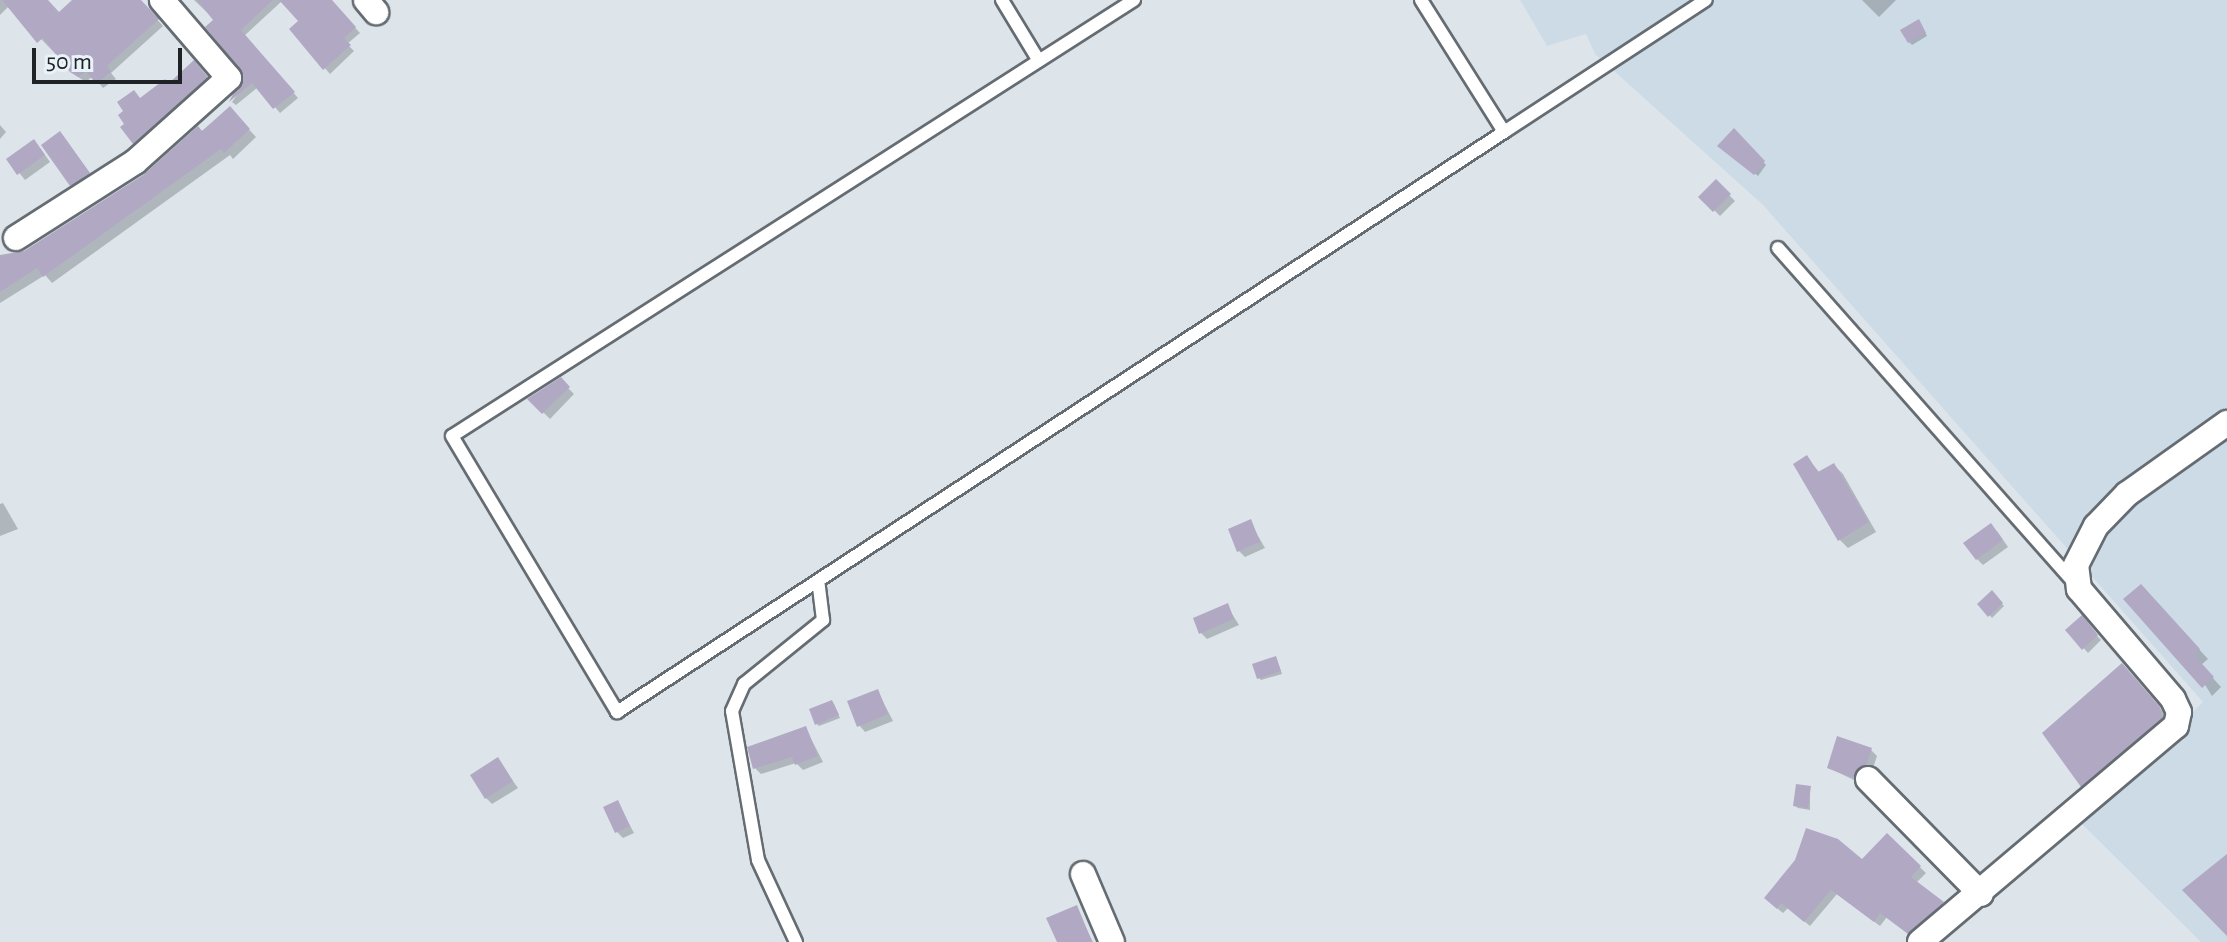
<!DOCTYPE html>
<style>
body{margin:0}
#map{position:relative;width:2227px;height:942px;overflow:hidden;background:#dde5eb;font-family:"Alegreya Sans",sans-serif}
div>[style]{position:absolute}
.built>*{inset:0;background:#cddbe7}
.shadow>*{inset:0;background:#0003}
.building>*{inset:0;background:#b1a8c4}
.roads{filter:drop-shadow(2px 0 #656c72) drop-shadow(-2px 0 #656c72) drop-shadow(0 2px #656c72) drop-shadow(0 -2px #656c72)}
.service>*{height:12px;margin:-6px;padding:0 6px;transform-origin:6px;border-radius:6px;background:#fff}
.minor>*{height:24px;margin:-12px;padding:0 12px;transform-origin:12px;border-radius:12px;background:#fff}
span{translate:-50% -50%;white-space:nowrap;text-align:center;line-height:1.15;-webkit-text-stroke:6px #eaf2f9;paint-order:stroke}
.scale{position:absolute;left:32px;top:48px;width:150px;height:36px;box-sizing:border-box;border:4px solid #202325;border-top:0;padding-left:10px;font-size:24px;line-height:28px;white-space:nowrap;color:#202325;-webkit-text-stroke:6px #eaf2f9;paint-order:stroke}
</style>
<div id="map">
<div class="built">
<div style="clip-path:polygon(1520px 0,2227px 0,2227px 942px,2201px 942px,2080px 822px,2203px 702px,1763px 205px,1595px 54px,1586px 34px,1547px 46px)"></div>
</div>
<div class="shadow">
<div style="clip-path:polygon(0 0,47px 0,59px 14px,75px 0,142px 3px,163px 26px,111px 73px,116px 79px,103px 88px,93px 76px,86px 82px,78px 77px,9px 6px,0 15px)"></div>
<div style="clip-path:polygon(194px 0,330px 0,360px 33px,347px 44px,354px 51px,330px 74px,292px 30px,301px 21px,282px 1px,244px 36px,298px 98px,280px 113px,258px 87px,236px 105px,232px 102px,245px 84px,243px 68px,215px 20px)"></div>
<div style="clip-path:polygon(1862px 0,1896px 0,1879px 17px)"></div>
<div style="clip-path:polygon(1921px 24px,1927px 36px,1912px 45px,1909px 42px)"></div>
<div style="clip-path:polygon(200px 69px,213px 84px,140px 149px,134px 143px,169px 86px)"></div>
<div style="clip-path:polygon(230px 109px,256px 137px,233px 159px,230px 155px,52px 283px,45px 275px,0 303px,0 257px,25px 253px,144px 176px)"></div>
<div style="clip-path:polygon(0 125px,6px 132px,0 139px)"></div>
<div style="clip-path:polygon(1734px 131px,1766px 165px,1758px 176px,1720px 146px)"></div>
<div style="clip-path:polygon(66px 140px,94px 180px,77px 191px,71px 184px)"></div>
<div style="clip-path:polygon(40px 148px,50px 162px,25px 180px,9px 160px)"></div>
<div style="clip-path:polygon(1716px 182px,1735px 201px,1720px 216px,1701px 197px)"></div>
<div style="clip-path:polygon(560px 380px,574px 394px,550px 419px,530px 399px)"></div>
<div style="clip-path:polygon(1807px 458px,1820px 473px,1834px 465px,1843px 474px,1876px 532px,1848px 548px,1839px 539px)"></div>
<div style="clip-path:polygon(3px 503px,18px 529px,0 536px,0 504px)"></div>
<div style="clip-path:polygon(1250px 522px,1265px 548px,1245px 557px,1239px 551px)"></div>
<div style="clip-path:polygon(1997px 531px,2008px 547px,1983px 565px,1977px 559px)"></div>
<div style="clip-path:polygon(1992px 593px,2004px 606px,1992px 618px,1980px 604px)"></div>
<div style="clip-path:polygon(2149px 595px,2208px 659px,2201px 665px,2221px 687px,2212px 696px)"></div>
<div style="clip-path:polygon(1227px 606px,1239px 625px,1207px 639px,1201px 633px)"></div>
<div style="clip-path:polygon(2081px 618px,2101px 640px,2088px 653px,2068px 630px)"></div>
<div style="clip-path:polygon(1276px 658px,1282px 674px,1261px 680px,1259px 678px)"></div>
<div style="clip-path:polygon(2134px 677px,2171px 721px,2094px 797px,2082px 785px)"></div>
<div style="clip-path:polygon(878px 692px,893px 721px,865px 732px,859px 725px)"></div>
<div style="clip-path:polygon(834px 704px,840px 718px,819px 726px,817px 724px)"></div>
<div style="clip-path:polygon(806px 729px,823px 762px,803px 770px,796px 763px,761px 774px,755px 768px)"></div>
<div style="clip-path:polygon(1871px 750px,1877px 756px,1872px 771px,1860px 783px,1829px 768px)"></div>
<div style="clip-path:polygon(498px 760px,518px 788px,492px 804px,486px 798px)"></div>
<div style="clip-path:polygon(1810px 788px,1810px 810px,1798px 808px,1795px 806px)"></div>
<div style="clip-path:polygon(618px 803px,634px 833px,623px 838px,617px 832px)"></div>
<div style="clip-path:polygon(1887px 836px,1926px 873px,1916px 883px,1948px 909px,1915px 938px,1887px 917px,1880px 926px,1837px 894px,1810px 926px,1788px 908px,1783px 913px,1772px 904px,1862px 862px)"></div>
<div style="clip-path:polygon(1076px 907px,1093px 942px,1058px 942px)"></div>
</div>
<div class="building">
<div style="clip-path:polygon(2px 0,48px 0,59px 12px,72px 0,141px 0,159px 19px,107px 66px,111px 72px,96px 84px,86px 71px,78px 77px,70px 72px,43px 38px,37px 43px)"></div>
<div style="clip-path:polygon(197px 0,273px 0,241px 30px,295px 92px,273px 109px,252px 83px,229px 102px,243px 74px,205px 27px,213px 20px)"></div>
<div style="clip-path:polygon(279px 0,332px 0,356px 27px,344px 38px,351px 45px,323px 70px,289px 29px,298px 21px)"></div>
<div style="clip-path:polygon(1919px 19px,1926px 33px,1908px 43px,1900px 30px)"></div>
<div style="clip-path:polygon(194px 60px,208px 77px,133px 144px,120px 127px,124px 124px,118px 115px,123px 111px,117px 102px,134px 90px,140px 98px,165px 79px,168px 84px)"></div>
<div style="clip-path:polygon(230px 106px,250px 129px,224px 153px,221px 149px,43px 277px,37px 268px,0 292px,0 255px,24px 251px,143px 175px,198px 126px,202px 131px)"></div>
<div style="clip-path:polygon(1734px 128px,1765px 161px,1754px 175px,1717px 146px)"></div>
<div style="clip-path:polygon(60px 131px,90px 173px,70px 186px,41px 145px)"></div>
<div style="clip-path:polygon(34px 139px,45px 155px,17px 175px,6px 159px)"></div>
<div style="clip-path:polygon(1716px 179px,1731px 194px,1713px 212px,1698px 197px)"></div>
<div style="clip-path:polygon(561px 377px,570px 387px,542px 414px,527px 399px)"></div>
<div style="clip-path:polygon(1807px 455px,1818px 472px,1834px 463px,1869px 522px,1838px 541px,1793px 464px)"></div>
<div style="clip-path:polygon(1251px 519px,1260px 542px,1237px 552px,1228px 529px)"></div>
<div style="clip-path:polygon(1991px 523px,2003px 540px,1976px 560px,1963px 543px)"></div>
<div style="clip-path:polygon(2141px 584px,2200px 649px,2194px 655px,2214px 677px,2202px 688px,2123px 599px)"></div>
<div style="clip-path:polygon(1992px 590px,2003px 603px,1988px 617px,1977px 604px)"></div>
<div style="clip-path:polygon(1228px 603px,1234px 619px,1199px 634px,1193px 618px)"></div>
<div style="clip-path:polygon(2082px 615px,2098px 635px,2082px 650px,2065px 630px)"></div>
<div style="clip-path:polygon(1276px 656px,1281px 671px,1257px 679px,1252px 664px)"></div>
<div style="clip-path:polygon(2122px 663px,2160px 707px,2162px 718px,2081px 787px,2042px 733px)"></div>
<div style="clip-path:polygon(878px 689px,888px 714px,857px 727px,847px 701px)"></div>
<div style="clip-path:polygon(832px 700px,839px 715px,815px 725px,809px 709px)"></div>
<div style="clip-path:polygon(806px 726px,818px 756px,795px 765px,792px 757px,753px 769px,747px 747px)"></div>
<div style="clip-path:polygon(1837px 736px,1872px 748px,1867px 764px,1853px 778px,1827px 768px)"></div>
<div style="clip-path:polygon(498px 757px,513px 781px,485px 799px,470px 775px)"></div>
<div style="clip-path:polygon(1796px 784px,1811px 786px,1808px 808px,1793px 806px)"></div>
<div style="clip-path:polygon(618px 800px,630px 826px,615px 833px,603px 807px)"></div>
<div style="clip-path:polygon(1806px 828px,1838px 839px,1862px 859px,1887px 833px,1921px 866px,1911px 877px,1944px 902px,1908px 934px,1880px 913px,1874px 922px,1831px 890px,1804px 922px,1781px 903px,1777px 909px,1764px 898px,1795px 860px)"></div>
<div style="clip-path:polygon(2227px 854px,2227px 936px,2182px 890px)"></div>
<div style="clip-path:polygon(1077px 905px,1092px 942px,1057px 942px,1046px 918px)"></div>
</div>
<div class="roads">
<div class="service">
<div style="left:1002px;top:0;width:71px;rotate:58.8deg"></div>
<div style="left:1134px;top:0;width:809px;rotate:147.41deg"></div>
<div style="left:452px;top:436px;width:322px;rotate:59.1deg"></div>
<div style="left:617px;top:712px;width:1060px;rotate:-33.18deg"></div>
<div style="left:1421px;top:0;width:156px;rotate:57.8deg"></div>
<div style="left:1504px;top:132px;width:241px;rotate:-33.2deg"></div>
<div style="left:1778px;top:248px;width:448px;rotate:48.5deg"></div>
<div style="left:796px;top:942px;width:90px;rotate:-114.9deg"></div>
<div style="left:758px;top:860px;width:151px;rotate:-99.9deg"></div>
<div style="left:732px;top:711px;width:30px;rotate:-66deg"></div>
<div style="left:744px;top:684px;width:102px;rotate:-39deg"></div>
<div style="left:823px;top:620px;width:38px;rotate:-97deg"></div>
</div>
<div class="minor">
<div style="left:366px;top:0;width:16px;rotate:50deg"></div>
<div style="left:16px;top:238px;width:141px;rotate:-32.6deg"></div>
<div style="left:135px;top:162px;width:126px;rotate:-41.8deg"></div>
<div style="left:229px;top:78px;width:103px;rotate:-130.7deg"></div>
<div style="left:1868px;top:779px;width:161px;rotate:45.5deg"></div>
<div style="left:1083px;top:874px;width:74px;rotate:66.9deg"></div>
<div style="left:1920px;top:942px;width:335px;rotate:-40.2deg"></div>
<div style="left:2176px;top:726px;width:14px;rotate:-78deg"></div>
<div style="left:2179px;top:712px;width:14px;rotate:-115deg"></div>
<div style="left:2173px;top:699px;width:145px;rotate:-130.5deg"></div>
<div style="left:2079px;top:589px;width:24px;rotate:-97deg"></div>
<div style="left:2076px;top:565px;width:44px;rotate:-62.9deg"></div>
<div style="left:2096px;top:526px;width:45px;rotate:-45.9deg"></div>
<div style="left:2127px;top:494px;width:123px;rotate:-35.4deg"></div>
</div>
</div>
<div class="scale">50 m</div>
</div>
